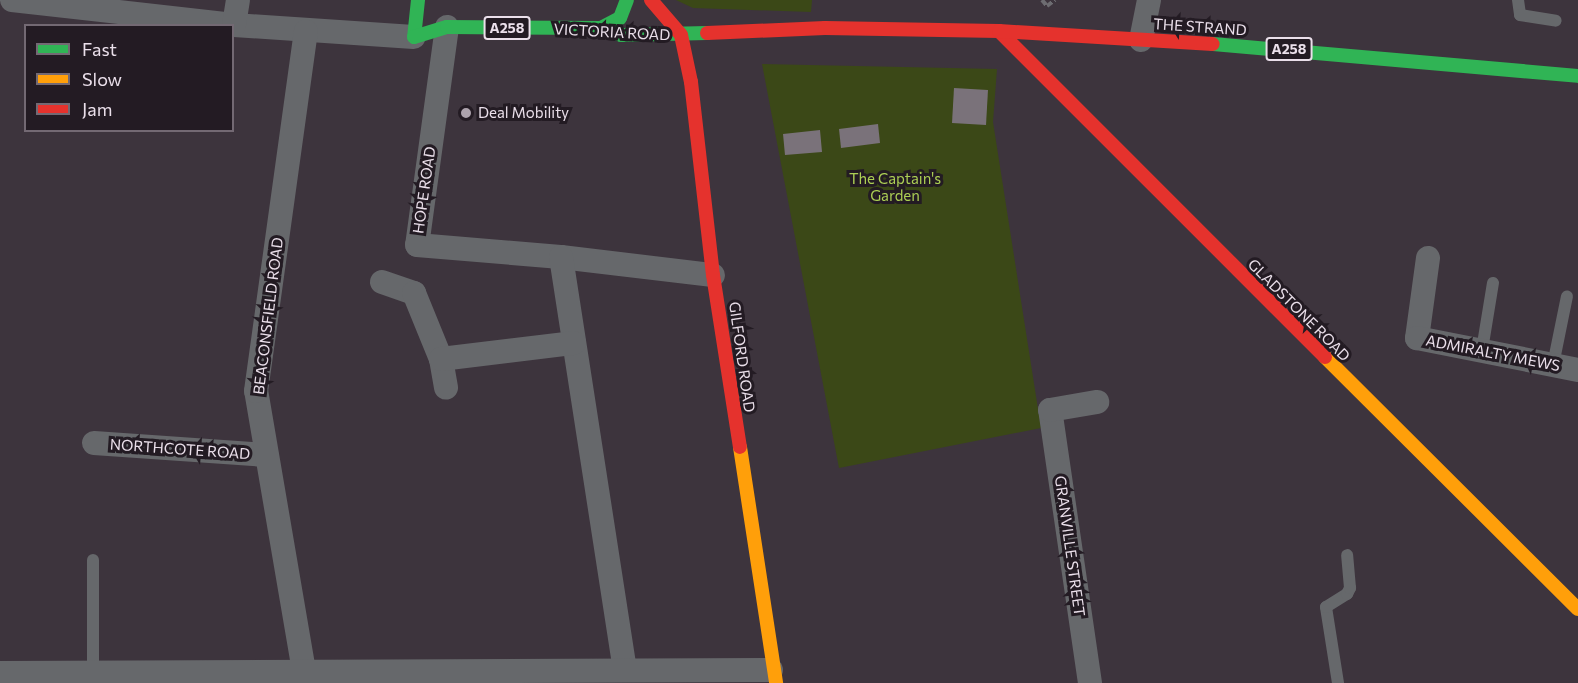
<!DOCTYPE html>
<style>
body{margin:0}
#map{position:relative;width:1578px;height:683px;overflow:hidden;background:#3d343d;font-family:Commissioner,sans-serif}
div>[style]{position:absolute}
.green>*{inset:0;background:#3b4817}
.building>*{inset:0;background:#7a727a}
.path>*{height:4px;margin-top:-2px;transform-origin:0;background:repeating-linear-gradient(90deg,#6d6c71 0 6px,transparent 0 9px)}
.lane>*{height:12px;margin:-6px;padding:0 6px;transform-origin:6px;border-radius:6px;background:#66686b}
.street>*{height:24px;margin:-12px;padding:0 12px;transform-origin:12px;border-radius:12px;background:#66686b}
.fast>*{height:14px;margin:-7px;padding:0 7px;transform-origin:7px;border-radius:7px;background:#30b455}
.slow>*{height:14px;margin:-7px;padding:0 7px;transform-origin:7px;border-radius:7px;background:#ff9f0a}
.jam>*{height:14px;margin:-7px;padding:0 7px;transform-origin:7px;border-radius:7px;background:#e5322d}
.dots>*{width:16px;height:16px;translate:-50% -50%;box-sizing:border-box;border:3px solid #231b23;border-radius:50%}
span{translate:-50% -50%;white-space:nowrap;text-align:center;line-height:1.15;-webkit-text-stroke:6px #231b23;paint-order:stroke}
.shield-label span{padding:2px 4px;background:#231b23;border:2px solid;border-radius:4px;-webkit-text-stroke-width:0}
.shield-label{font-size:14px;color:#eadfea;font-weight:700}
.street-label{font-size:15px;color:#eadfea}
.poi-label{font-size:15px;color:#eadfea}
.left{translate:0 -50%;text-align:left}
.park-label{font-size:15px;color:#accf54}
.legend{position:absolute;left:24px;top:24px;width:210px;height:108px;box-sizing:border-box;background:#231b23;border:2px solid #736973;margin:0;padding:8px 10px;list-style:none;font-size:18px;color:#eadfea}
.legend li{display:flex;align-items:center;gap:12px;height:30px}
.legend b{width:30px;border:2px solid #736973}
</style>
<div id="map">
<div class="green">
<div style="clip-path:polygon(676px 0,812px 0,811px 12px,693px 8px)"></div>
<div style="clip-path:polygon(762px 64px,997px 69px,993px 122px,1041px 428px,839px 468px)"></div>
</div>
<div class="building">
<div style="clip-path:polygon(954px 88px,988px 90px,986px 125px,952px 123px)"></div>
<div style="clip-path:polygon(878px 124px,880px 143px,841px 148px,839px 129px)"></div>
<div style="clip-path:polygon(820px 130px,822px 152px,785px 155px,783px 134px)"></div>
</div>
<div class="path">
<div style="left:1042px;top:0;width:8px;rotate:50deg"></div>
<div style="left:1047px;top:6px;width:10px;rotate:-37deg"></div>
</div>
<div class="lane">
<div style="left:1518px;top:0;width:15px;rotate:82deg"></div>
<div style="left:1520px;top:15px;width:36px;rotate:9deg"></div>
<div style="left:1482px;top:350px;width:68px;rotate:-80.7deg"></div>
<div style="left:1553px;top:365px;width:70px;rotate:-78.5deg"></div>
<div style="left:93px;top:560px;width:114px;rotate:90deg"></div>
<div style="left:1338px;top:683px;width:77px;rotate:-99deg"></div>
<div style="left:1326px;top:607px;width:25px;rotate:-32deg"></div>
<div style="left:1347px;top:594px;width:7px;rotate:-63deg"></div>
<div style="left:1350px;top:588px;width:33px;rotate:-95deg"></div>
</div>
<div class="street">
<div style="left:12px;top:0;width:223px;rotate:6.4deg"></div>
<div style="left:234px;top:25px;width:180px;rotate:3.8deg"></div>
<div style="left:234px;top:25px;width:25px;rotate:-81deg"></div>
<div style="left:447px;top:27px;width:220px;rotate:97.8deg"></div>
<div style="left:417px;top:245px;width:144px;rotate:4.8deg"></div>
<div style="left:561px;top:257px;width:153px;rotate:6.8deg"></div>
<div style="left:1141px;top:40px;width:41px;rotate:-78.7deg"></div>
<div style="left:561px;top:257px;width:418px;rotate:81.2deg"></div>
<div style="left:1428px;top:258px;width:81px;rotate:97.8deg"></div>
<div style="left:1417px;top:338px;width:164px;rotate:11.2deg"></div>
<div style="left:382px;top:282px;width:34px;rotate:19deg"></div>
<div style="left:414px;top:293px;width:71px;rotate:67.8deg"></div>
<div style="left:441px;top:359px;width:29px;rotate:80deg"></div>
<div style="left:441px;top:359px;width:134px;rotate:-6.9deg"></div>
<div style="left:94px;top:443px;width:173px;rotate:4deg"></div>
<div style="left:304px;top:671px;width:284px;rotate:-99.7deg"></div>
<div style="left:256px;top:391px;width:363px;rotate:-82.1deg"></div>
<div style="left:0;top:673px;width:771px;rotate:-0.22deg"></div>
<div style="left:1090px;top:683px;width:276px;rotate:-98.3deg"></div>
<div style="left:1050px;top:410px;width:48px;rotate:-9.7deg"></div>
</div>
<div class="fast">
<div style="left:418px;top:0;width:37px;rotate:96deg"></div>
<div style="left:414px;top:37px;width:34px;rotate:-17deg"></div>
<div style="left:447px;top:27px;width:154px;rotate:0.4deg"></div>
<div style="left:601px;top:28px;width:21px;rotate:19deg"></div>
<div style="left:621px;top:35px;width:86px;rotate:-1.3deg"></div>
<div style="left:601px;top:28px;width:21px;rotate:-28deg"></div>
<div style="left:620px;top:18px;width:19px;rotate:-69deg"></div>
<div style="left:1213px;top:44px;width:366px;rotate:5deg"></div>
</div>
<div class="slow">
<div style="left:1325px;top:357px;width:357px;rotate:44.9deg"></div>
<div style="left:740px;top:447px;width:239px;rotate:81.3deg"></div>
</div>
<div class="jam">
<div style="left:651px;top:0;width:46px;rotate:49.4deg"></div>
<div style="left:999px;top:31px;width:461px;rotate:45deg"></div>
<div style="left:707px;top:33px;width:118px;rotate:-2.4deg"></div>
<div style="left:825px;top:28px;width:174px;rotate:1deg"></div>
<div style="left:999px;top:31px;width:214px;rotate:3.5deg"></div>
<div style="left:681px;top:35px;width:48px;rotate:78deg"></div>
<div style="left:691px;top:82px;width:194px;rotate:83.5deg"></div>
<div style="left:713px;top:275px;width:174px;rotate:81.1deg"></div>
</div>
<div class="dots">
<div style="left:466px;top:113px;background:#ada3ad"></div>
</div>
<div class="shield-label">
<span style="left:507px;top:28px">A258</span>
<span style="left:1289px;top:49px">A258</span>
</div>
<div class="street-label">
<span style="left:1200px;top:27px;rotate:4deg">THE STRAND</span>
<span style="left:612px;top:32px;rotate:3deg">VICTORIA ROAD</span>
<span style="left:424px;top:190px;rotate:-82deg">HOPE ROAD</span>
<span style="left:1299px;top:310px;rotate:45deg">GLADSTONE ROAD</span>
<span style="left:268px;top:316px;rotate:-83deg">BEACONSFIELD ROAD</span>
<span style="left:1493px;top:353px;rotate:11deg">ADMIRALTY MEWS</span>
<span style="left:742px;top:357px;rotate:82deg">GILFORD ROAD</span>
<span style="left:180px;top:449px;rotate:4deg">NORTHCOTE ROAD</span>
<span style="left:1070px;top:546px;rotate:82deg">GRANVILLE STREET</span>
</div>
<div class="poi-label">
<span class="left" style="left:478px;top:113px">Deal Mobility</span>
</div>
<div class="park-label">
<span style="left:895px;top:187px">The Captain's<br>Garden</span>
</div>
<ul class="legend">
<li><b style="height:8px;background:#30b455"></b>Fast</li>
<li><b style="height:8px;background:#ff9f0a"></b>Slow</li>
<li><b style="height:8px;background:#e5322d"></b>Jam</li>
</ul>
</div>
